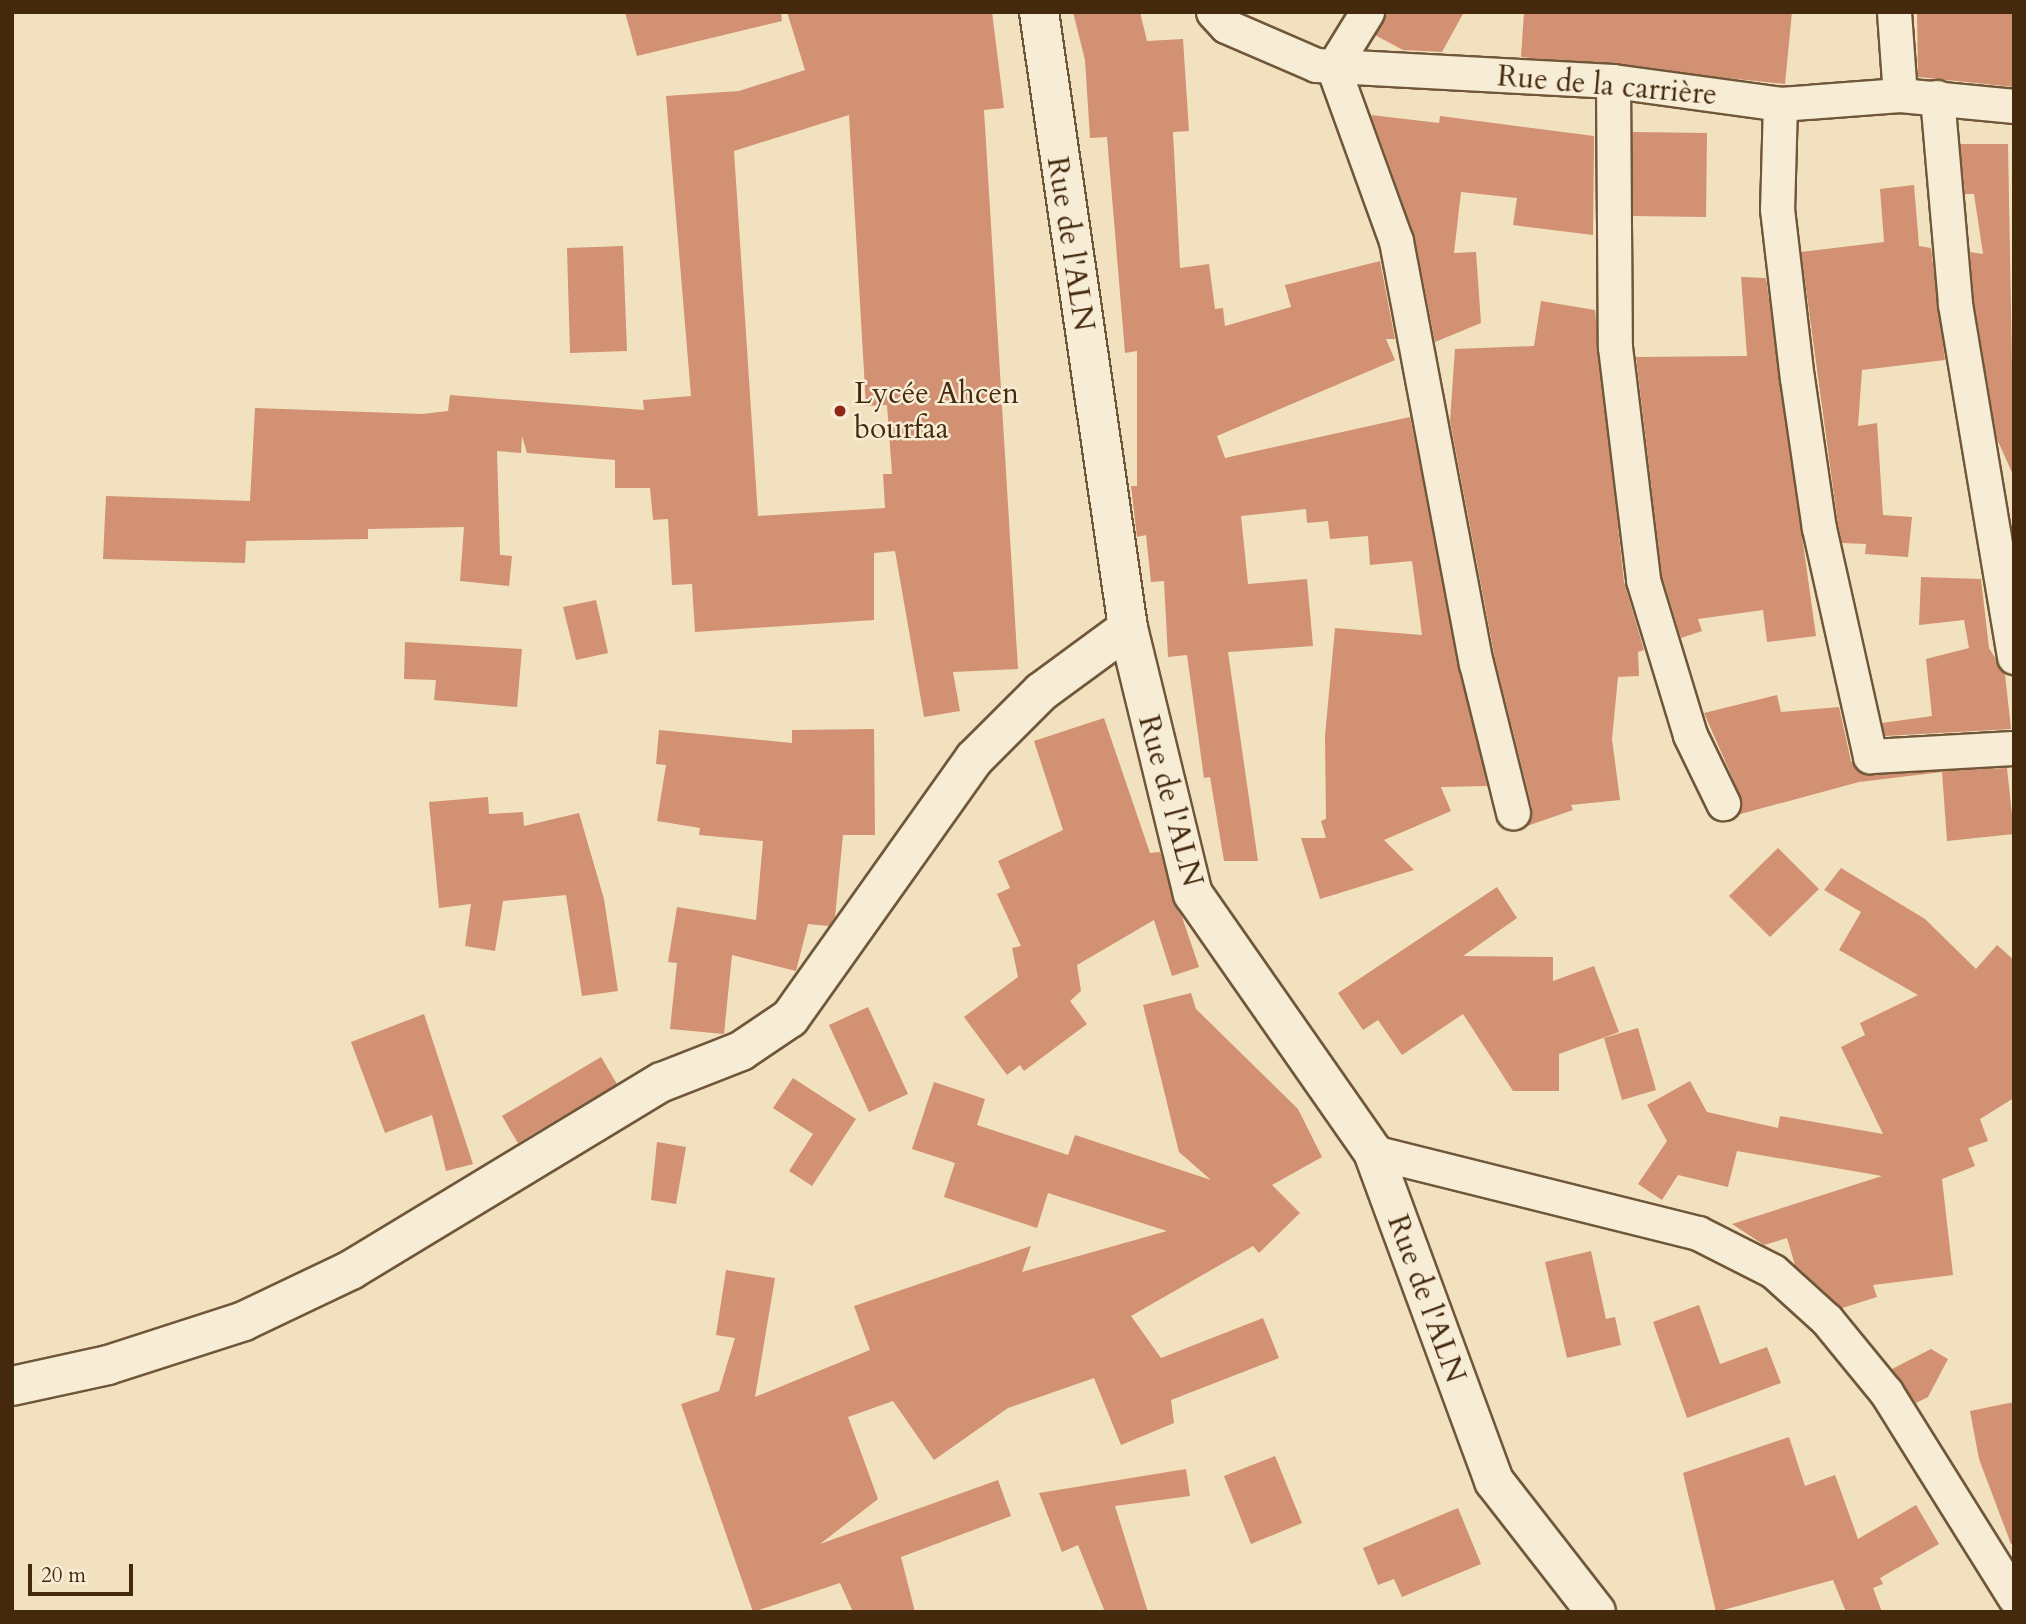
<!DOCTYPE html>
<meta charset="utf-8">
<style>
body{margin:0}
#map{position:relative;width:2026px;height:1624px;overflow:hidden;background:#f2e1be;font-family:Cardo,serif}
div>[style]{position:absolute}
.building>*{inset:0;background:#d19172}
.roads{filter:drop-shadow(2px 0 #705739) drop-shadow(-2px 0 #705739) drop-shadow(0 2px #705739) drop-shadow(0 -2px #705739)}
.street>*{height:33px;margin:-16.5px;padding:0 16.5px;transform-origin:16.5px;border-radius:16.5px;background:#f7ecd5}
.secondary>*{height:38px;margin:-19px;padding:0 19px;transform-origin:19px;border-radius:19px;background:#f7ecd5}
.dots>*{width:19px;height:19px;translate:-50% -50%;box-sizing:border-box;border:4px solid #f7ecd5;border-radius:50%}
span{translate:-50% -50%;white-space:nowrap;text-align:center;line-height:1.15;-webkit-text-stroke:5px #f7ecd5;paint-order:stroke}
.street-label{font-size:30px;color:#45290d}
.poi-label{font-size:30px;color:#45290d}
.left{translate:0 -50%;text-align:left}
.frame{position:absolute;inset:0;border:14px solid #45290d;pointer-events:none}
.scale{position:absolute;left:28px;top:1564px;width:105px;height:32px;box-sizing:border-box;border:4px solid #45290d;border-top:0;padding-left:9px;font-size:21px;line-height:24px;white-space:nowrap;color:#45290d;-webkit-text-stroke:5px #f7ecd5;paint-order:stroke}
</style>
<div id="map">
<div class="building">
<div style="clip-path:polygon(625px 12px,781px 12px,782px 21px,637px 56px)"></div>
<div style="clip-path:polygon(evenodd,787px 12px,992px 12px,1004px 108px,984px 110px,1018px 669px,953px 672px,960px 711px,924px 717px,895px 551px,874px 553px,874px 620px,695px 632px,692px 584px,672px 585px,668px 519px,653px 520px,650px 488px,615px 488px,615px 460px,527px 453px,522px 436px,521px 453px,497px 451px,500px 555px,512px 556px,509px 586px,460px 581px,464px 527px,368px 529px,368px 539px,246px 541px,245px 563px,103px 559px,106px 496px,250px 501px,255px 408px,422px 414px,448px 411px,450px 395px,644px 410px,643px 400px,691px 396px,666px 96px,739px 91px,805px 70px,787px 12px,849px 115px,866px 406px,887px 405px,892px 474px,883px 474px,885px 508px,758px 516px,734px 151px,849px 115px)"></div>
<div style="clip-path:polygon(1073px 12px,1140px 12px,1147px 41px,1183px 39px,1189px 131px,1173px 132px,1180px 268px,1209px 264px,1215px 309px,1223px 308px,1225px 326px,1291px 307px,1285px 285px,1380px 261px,1395px 339px,1386px 339px,1395px 360px,1217px 436px,1225px 458px,1410px 417px,1487px 786px,1441px 787px,1451px 811px,1384px 840px,1414px 870px,1320px 899px,1301px 838px,1326px 838px,1321px 821px,1326px 819px,1325px 736px,1335px 628px,1422px 635px,1412px 561px,1370px 565px,1368px 536px,1330px 539px,1328px 521px,1307px 523px,1306px 509px,1241px 516px,1248px 584px,1307px 579px,1313px 646px,1228px 652px,1258px 861px,1224px 861px,1210px 777px,1204px 778px,1187px 655px,1168px 657px,1164px 581px,1151px 582px,1146px 535px,1137px 537px,1131px 486px,1137px 486px,1137px 351px,1125px 353px,1107px 137px,1090px 138px,1085px 60px)"></div>
<div style="clip-path:polygon(1386px 12px,1464px 12px,1442px 52px,1403px 50px,1375px 35px)"></div>
<div style="clip-path:polygon(1524px 12px,1792px 12px,1785px 84px,1521px 57px)"></div>
<div style="clip-path:polygon(1917px 12px,2014px 12px,2014px 87px,1918px 77px)"></div>
<div style="clip-path:polygon(1371px 115px,1439px 123px,1440px 116px,1594px 136px,1593px 235px,1513px 225px,1517px 198px,1461px 192px,1454px 253px,1476px 252px,1481px 323px,1435px 342px,1414px 234px)"></div>
<div style="clip-path:polygon(1633px 132px,1707px 133px,1706px 217px,1633px 216px)"></div>
<div style="clip-path:polygon(1960px 144px,2008px 144px,2014px 477px,1997px 439px,1974px 302px,1970px 252px,1983px 254px,1974px 194px,1965px 194px)"></div>
<div style="clip-path:polygon(1914px 185px,1919px 246px,1931px 248px,1945px 360px,1862px 370px,1858px 426px,1877px 423px,1883px 515px,1912px 517px,1908px 557px,1865px 554px,1866px 544px,1842px 543px,1838px 524px,1801px 252px,1884px 242px,1880px 189px)"></div>
<div style="clip-path:polygon(623px 246px,627px 351px,570px 353px,567px 248px)"></div>
<div style="clip-path:polygon(1741px 277px,1766px 278px,1816px 636px,1767px 642px,1763px 610px,1698px 619px,1702px 631px,1681px 638px,1662px 576px,1636px 357px,1747px 356px)"></div>
<div style="clip-path:polygon(1541px 301px,1595px 310px,1624px 582px,1644px 650px,1638px 652px,1639px 676px,1618px 677px,1612px 739px,1620px 800px,1571px 805px,1573px 810px,1527px 826px,1532px 808px,1495px 659px,1450px 421px,1455px 349px,1534px 346px)"></div>
<div style="clip-path:polygon(1921px 577px,1981px 579px,1989px 648px,2005px 674px,2011px 729px,1885px 736px,1882px 723px,1932px 716px,1926px 659px,1969px 648px,1964px 620px,1919px 625px)"></div>
<div style="clip-path:polygon(596px 600px,608px 653px,576px 660px,563px 607px)"></div>
<div style="clip-path:polygon(405px 642px,522px 649px,517px 707px,434px 700px,436px 680px,404px 679px)"></div>
<div style="clip-path:polygon(1777px 695px,1781px 712px,1839px 707px,1851px 761px,1863px 774px,2007px 768px,2014px 834px,1947px 841px,1942px 772px,1859px 782px,1737px 815px,1740px 795px,1704px 713px)"></div>
<div style="clip-path:polygon(1104px 718px,1150px 853px,1160px 852px,1199px 967px,1172px 976px,1154px 920px,1077px 965px,1081px 991px,1070px 1001px,1087px 1024px,1024px 1071px,1020px 1065px,1007px 1075px,964px 1017px,1018px 977px,1012px 948px,1021px 946px,997px 894px,1010px 888px,998px 861px,1063px 830px,1034px 741px)"></div>
<div style="clip-path:polygon(874px 729px,875px 835px,843px 835px,835px 917px,829px 926px,808px 924px,796px 971px,732px 955px,724px 1034px,670px 1029px,677px 963px,668px 962px,677px 907px,756px 920px,763px 841px,699px 835px,700px 828px,657px 821px,666px 765px,656px 764px,659px 730px,792px 743px,792px 730px)"></div>
<div style="clip-path:polygon(488px 797px,489px 814px,523px 812px,524px 826px,579px 813px,604px 899px,618px 991px,582px 996px,566px 895px,503px 901px,495px 951px,465px 946px,471px 904px,439px 908px,429px 802px)"></div>
<div style="clip-path:polygon(1778px 848px,1819px 889px,1770px 937px,1729px 896px)"></div>
<div style="clip-path:polygon(1841px 868px,1925px 919px,1976px 969px,1997px 945px,2014px 960px,2014px 1098px,1980px 1119px,1988px 1141px,1968px 1148px,1975px 1166px,1942px 1179px,1953px 1275px,1873px 1285px,1877px 1297px,1842px 1308px,1795px 1265px,1787px 1238px,1764px 1245px,1732px 1224px,1882px 1176px,1737px 1151px,1728px 1187px,1678px 1175px,1662px 1200px,1638px 1184px,1667px 1141px,1647px 1105px,1690px 1081px,1707px 1112px,1778px 1128px,1780px 1116px,1883px 1134px,1841px 1047px,1865px 1035px,1860px 1023px,1918px 995px,1839px 950px,1861px 912px,1824px 890px)"></div>
<div style="clip-path:polygon(1497px 887px,1517px 918px,1463px 956px,1553px 957px,1553px 981px,1594px 966px,1619px 1032px,1559px 1054px,1559px 1091px,1513px 1091px,1463px 1014px,1402px 1055px,1378px 1020px,1363px 1030px,1338px 993px)"></div>
<div style="clip-path:polygon(1191px 993px,1196px 1009px,1298px 1109px,1322px 1157px,1272px 1185px,1300px 1213px,1259px 1253px,1253px 1246px,1131px 1316px,1161px 1358px,1263px 1318px,1279px 1358px,1171px 1400px,1174px 1423px,1121px 1445px,1094px 1378px,1008px 1408px,934px 1460px,893px 1401px,848px 1417px,878px 1499px,820px 1544px,998px 1480px,1011px 1516px,901px 1557px,915px 1612px,853px 1612px,840px 1583px,753px 1612px,681px 1404px,719px 1391px,735px 1338px,716px 1335px,726px 1270px,775px 1278px,755px 1397px,870px 1350px,854px 1306px,1031px 1246px,1022px 1272px,1167px 1231px,1048px 1193px,1037px 1228px,944px 1197px,955px 1163px,912px 1149px,934px 1082px,985px 1099px,977px 1125px,1068px 1155px,1075px 1135px,1211px 1180px,1179px 1152px,1143px 1005px)"></div>
<div style="clip-path:polygon(868px 1007px,908px 1094px,869px 1112px,829px 1025px)"></div>
<div style="clip-path:polygon(424px 1014px,473px 1164px,446px 1171px,432px 1115px,385px 1133px,351px 1042px)"></div>
<div style="clip-path:polygon(1638px 1028px,1656px 1090px,1622px 1100px,1604px 1038px)"></div>
<div style="clip-path:polygon(601px 1057px,617px 1084px,518px 1143px,502px 1116px)"></div>
<div style="clip-path:polygon(793px 1078px,856px 1119px,812px 1186px,789px 1171px,813px 1134px,773px 1108px)"></div>
<div style="clip-path:polygon(657px 1142px,686px 1147px,676px 1204px,651px 1200px)"></div>
<div style="clip-path:polygon(1591px 1251px,1606px 1319px,1615px 1317px,1621px 1345px,1567px 1358px,1545px 1262px)"></div>
<div style="clip-path:polygon(1699px 1305px,1720px 1364px,1767px 1347px,1781px 1383px,1687px 1418px,1653px 1322px)"></div>
<div style="clip-path:polygon(1931px 1349px,1948px 1359px,1928px 1397px,1916px 1403px,1892px 1369px)"></div>
<div style="clip-path:polygon(2014px 1402px,2014px 1543px,2011px 1544px,1979px 1459px,1970px 1411px)"></div>
<div style="clip-path:polygon(1789px 1437px,1805px 1486px,1835px 1475px,1858px 1539px,1916px 1505px,1939px 1544px,1880px 1578px,1883px 1584px,1873px 1588px,1882px 1612px,1846px 1612px,1833px 1580px,1716px 1612px,1683px 1473px)"></div>
<div style="clip-path:polygon(1275px 1456px,1302px 1523px,1251px 1544px,1224px 1476px)"></div>
<div style="clip-path:polygon(1186px 1469px,1190px 1496px,1115px 1506px,1148px 1612px,1105px 1612px,1078px 1545px,1062px 1552px,1039px 1493px)"></div>
<div style="clip-path:polygon(1458px 1508px,1481px 1564px,1402px 1597px,1394px 1579px,1378px 1585px,1363px 1548px)"></div>
</div>
<div class="roads">
<div class="street">
<div style="left:1213px;top:12px;width:19px;rotate:47deg"></div>
<div style="left:1226px;top:26px;width:98px;rotate:23.4deg"></div>
<div style="left:1316px;top:65px;width:297px;rotate:3.1deg"></div>
<div style="left:1613px;top:81px;width:169px;rotate:7.8deg"></div>
<div style="left:1780px;top:104px;width:120px;rotate:-4.3deg"></div>
<div style="left:1900px;top:95px;width:115px;rotate:5.5deg"></div>
<div style="left:1367px;top:12px;width:65px;rotate:121.7deg"></div>
<div style="left:1333px;top:67px;width:185px;rotate:70.1deg"></div>
<div style="left:1396px;top:241px;width:430px;rotate:79.3deg"></div>
<div style="left:1476px;top:663px;width:154px;rotate:76.1deg"></div>
<div style="left:1894px;top:12px;width:83px;rotate:85.9deg"></div>
<div style="left:1613px;top:81px;width:266px;rotate:89.6deg"></div>
<div style="left:1615px;top:347px;width:235px;rotate:83.1deg"></div>
<div style="left:1643px;top:580px;width:162px;rotate:73.1deg"></div>
<div style="left:1690px;top:735px;width:76px;rotate:64.1deg"></div>
<div style="left:1937px;top:97px;width:208px;rotate:85deg"></div>
<div style="left:1955px;top:304px;width:358px;rotate:80.5deg"></div>
<div style="left:1780px;top:104px;width:105px;rotate:91.6deg"></div>
<div style="left:1777px;top:209px;width:170px;rotate:83.3deg"></div>
<div style="left:1797px;top:378px;width:152px;rotate:81.7deg"></div>
<div style="left:1819px;top:528px;width:234px;rotate:77.4deg"></div>
<div style="left:1870px;top:756px;width:144px;rotate:-3.2deg"></div>
<div style="left:1373px;top:1152px;width:335px;rotate:14deg"></div>
<div style="left:1698px;top:1233px;width:84px;rotate:26.9deg"></div>
<div style="left:1773px;top:1271px;width:73px;rotate:42.2deg"></div>
<div style="left:1827px;top:1320px;width:93px;rotate:50.7deg"></div>
<div style="left:1886px;top:1392px;width:242px;rotate:58deg"></div>
</div>
<div class="secondary">
<div style="left:1039px;top:12px;width:622px;rotate:81.78deg"></div>
<div style="left:1128px;top:628px;width:274px;rotate:76.3deg"></div>
<div style="left:1193px;top:894px;width:315px;rotate:55.1deg"></div>
<div style="left:1373px;top:1152px;width:351px;rotate:69.8deg"></div>
<div style="left:1494px;top:1481px;width:166px;rotate:52.1deg"></div>
<div style="left:12px;top:1386px;width:98px;rotate:-12.3deg"></div>
<div style="left:108px;top:1365px;width:143px;rotate:-17.9deg"></div>
<div style="left:244px;top:1321px;width:119px;rotate:-25.5deg"></div>
<div style="left:351px;top:1270px;width:363px;rotate:-31.2deg"></div>
<div style="left:662px;top:1082px;width:85px;rotate:-21.4deg"></div>
<div style="left:741px;top:1051px;width:59px;rotate:-34deg"></div>
<div style="left:790px;top:1018px;width:318px;rotate:-54.6deg"></div>
<div style="left:974px;top:759px;width:95px;rotate:-45deg"></div>
<div style="left:1041px;top:692px;width:108px;rotate:-36.3deg"></div>
</div>
</div>
<div class="dots">
<div style="left:840px;top:411px;background:#8f2418"></div>
</div>
<div class="street-label">
<span style="left:1607px;top:86px;rotate:5deg">Rue de la carrière</span>
<span style="left:1070px;top:244px;rotate:81deg">Rue de l'ALN</span>
<span style="left:1170px;top:801px;rotate:75deg">Rue de l'ALN</span>
<span style="left:1426px;top:1299px;rotate:70deg">Rue de l'ALN</span>
</div>
<div class="poi-label">
<span class="left" style="left:854px;top:411px">Lycée Ahcen<br>bourfaa</span>
</div>
<div class="frame"></div>
<div class="scale">20 m</div>
</div>
